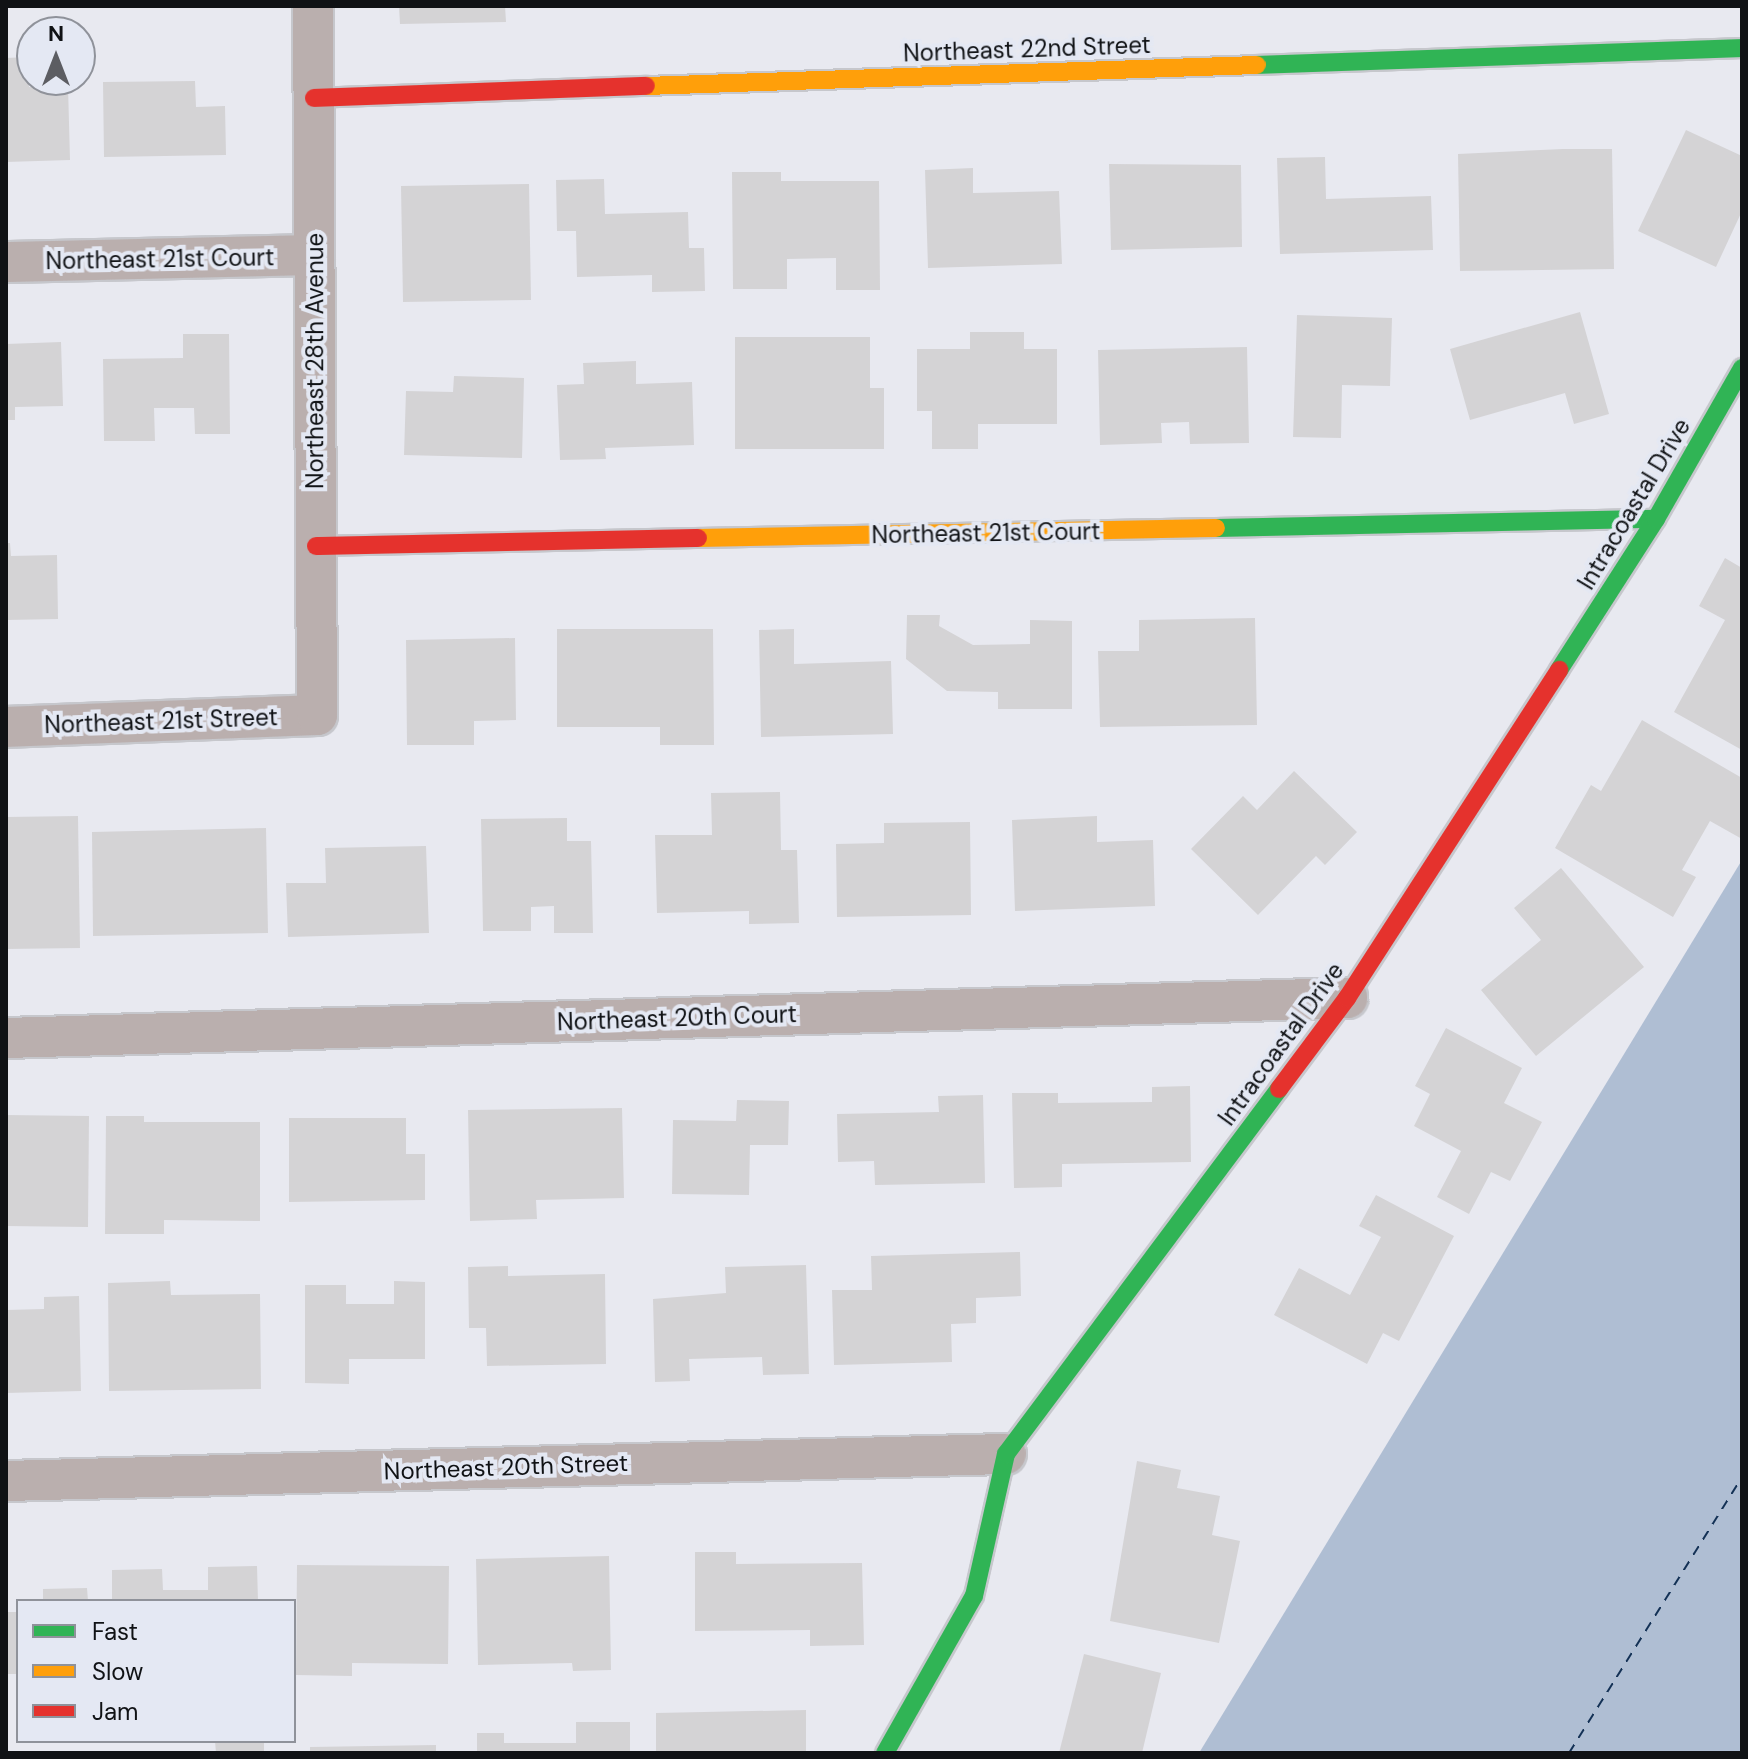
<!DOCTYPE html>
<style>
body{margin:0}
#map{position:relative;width:1748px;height:1759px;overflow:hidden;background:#e8e9f0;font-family:"DM Sans",sans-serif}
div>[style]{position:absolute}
.water>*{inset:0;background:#afbed3}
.ferry>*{height:2px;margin-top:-1px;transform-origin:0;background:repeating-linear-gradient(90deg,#133155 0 10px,transparent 0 18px)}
.building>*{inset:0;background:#d4d3d5}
.roads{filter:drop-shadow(2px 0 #c6c7cc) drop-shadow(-2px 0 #c6c7cc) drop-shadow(0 2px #c6c7cc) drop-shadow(0 -2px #c6c7cc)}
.street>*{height:40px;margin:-20px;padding:0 20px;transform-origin:20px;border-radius:20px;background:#baafae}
.fast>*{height:18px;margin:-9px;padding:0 9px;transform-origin:9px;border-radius:9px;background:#30b455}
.slow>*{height:18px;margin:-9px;padding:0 9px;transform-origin:9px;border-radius:9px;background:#ff9f0a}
.jam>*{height:18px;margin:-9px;padding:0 9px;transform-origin:9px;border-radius:9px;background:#e5322d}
span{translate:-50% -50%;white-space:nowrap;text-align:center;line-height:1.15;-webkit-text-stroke:8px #e4e8f3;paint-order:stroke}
.street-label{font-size:24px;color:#101215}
.frame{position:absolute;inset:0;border:8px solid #101215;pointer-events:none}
.legend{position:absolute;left:16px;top:1599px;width:280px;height:144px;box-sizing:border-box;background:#e4e8f3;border:2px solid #8f929a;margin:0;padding:10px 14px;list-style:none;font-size:24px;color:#101215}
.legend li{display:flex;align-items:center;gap:16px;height:40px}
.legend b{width:40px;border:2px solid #8f929a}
.north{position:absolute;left:16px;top:16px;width:80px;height:80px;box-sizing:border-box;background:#e4e8f3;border:2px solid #8f929a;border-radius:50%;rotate:0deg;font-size:22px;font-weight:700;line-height:32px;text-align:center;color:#101215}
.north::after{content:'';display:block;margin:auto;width:28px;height:36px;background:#5c5d62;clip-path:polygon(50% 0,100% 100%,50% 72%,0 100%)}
</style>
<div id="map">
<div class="water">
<div style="clip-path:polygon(1742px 860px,1742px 1753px,1199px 1753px)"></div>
</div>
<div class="ferry">
<div style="left:1569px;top:1753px;width:326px;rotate:-57.9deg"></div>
</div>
<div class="building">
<div style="clip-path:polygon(399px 6px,505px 6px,506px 22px,400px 24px)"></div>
<div style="clip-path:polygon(28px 57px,29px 87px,68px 86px,70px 160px,6px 162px,6px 58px)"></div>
<div style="clip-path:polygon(195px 81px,196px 107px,225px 106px,226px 155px,104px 157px,103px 82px)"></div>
<div style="clip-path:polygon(1686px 130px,1742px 156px,1742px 211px,1716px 267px,1638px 231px)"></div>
<div style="clip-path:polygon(1563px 149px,1612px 149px,1614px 269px,1460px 271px,1458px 154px)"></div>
<div style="clip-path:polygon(1325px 157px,1326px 199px,1431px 196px,1433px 250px,1280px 254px,1277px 158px)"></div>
<div style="clip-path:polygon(1109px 164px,1241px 165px,1242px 247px,1111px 250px)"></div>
<div style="clip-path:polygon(973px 168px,973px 193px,1059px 191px,1062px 264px,928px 268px,925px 170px)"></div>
<div style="clip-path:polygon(732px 172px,781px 172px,781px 181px,879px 181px,880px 290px,836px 290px,836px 258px,787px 259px,787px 289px,733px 289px)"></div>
<div style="clip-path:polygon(604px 179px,605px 214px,688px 212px,689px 248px,704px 248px,705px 291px,652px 292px,652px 275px,577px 277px,576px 231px,557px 231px,556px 180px)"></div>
<div style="clip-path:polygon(529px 184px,531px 300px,403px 302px,401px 186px)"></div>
<div style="clip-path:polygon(1580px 312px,1609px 414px,1574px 424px,1565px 393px,1470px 420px,1450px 349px)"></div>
<div style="clip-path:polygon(1297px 315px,1392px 318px,1390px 386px,1342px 385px,1341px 438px,1293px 437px)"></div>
<div style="clip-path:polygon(970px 332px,1024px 332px,1024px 349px,1057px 349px,1057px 424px,978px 424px,978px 449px,932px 449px,932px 411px,917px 411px,917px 349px,970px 349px)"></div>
<div style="clip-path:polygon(183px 334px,229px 334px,230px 434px,195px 434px,194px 408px,154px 408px,155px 441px,104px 441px,103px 359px,183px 358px)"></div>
<div style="clip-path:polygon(735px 337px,870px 337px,870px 388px,884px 388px,884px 449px,735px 449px)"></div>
<div style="clip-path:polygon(61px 342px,63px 406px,15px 407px,15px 420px,6px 420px,6px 344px)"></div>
<div style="clip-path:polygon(1247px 347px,1249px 443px,1190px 444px,1189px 422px,1161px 423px,1162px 443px,1100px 445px,1098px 350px)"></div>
<div style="clip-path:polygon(636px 361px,636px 384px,692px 382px,694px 445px,605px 448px,606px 459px,560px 460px,557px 385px,584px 384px,583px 363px)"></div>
<div style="clip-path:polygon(454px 376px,524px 378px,522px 458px,404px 455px,406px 391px,453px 392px)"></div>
<div style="clip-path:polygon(6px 543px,10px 543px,11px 556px,57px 555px,58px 619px,6px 620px)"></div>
<div style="clip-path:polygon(1725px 558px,1742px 568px,1742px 750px,1674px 712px,1725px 620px,1699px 606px)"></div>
<div style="clip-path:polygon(907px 615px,940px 615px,939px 626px,973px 645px,1030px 644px,1030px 620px,1072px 621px,1072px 709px,998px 709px,998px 692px,947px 691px,906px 659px)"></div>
<div style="clip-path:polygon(1255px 618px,1257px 725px,1100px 727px,1098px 651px,1139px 651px,1139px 620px)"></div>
<div style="clip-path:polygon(557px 629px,713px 629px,714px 745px,660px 745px,660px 727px,557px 727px)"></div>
<div style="clip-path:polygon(794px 629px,794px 664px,891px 661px,893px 734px,761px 737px,759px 630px)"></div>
<div style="clip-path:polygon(515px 638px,516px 720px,474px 721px,474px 745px,407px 745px,406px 640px)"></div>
<div style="clip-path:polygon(1642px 720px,1742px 778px,1742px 839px,1710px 821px,1682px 870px,1696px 877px,1673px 917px,1555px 848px,1591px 785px,1601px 791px)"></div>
<div style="clip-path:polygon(1294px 771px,1357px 832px,1325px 865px,1316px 856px,1258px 915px,1191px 849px,1243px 796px,1257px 810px)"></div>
<div style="clip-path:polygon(780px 792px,781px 850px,797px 850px,799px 923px,749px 924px,749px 911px,657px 913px,655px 835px,712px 835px,711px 793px)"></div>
<div style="clip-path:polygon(78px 816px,80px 948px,6px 949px,6px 817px)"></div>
<div style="clip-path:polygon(1097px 816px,1097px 842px,1153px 840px,1155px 906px,1015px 911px,1012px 820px)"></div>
<div style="clip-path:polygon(567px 818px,567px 841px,591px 841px,593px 933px,554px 933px,554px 906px,531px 907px,531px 931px,483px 931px,481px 819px)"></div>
<div style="clip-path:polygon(970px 822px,971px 915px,837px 917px,836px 844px,884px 843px,884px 823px)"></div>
<div style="clip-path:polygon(266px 828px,268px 933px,93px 936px,92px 832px)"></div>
<div style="clip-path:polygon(426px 846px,429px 933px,288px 937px,286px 883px,326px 883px,325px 848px)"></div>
<div style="clip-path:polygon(1561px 868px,1644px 967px,1536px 1056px,1481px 990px,1541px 940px,1514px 908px)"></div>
<div style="clip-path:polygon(1446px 1028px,1522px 1068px,1504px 1103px,1542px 1122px,1510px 1181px,1491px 1172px,1469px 1214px,1437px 1197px,1461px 1151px,1414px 1126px,1430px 1094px,1415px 1086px)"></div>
<div style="clip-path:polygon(1190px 1086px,1191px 1162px,1062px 1164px,1062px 1187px,1014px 1188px,1012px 1093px,1058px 1093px,1058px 1103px,1152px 1102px,1152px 1087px)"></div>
<div style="clip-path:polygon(983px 1095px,985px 1183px,875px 1185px,874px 1161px,838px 1162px,837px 1114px,939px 1112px,938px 1096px)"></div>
<div style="clip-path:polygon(737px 1100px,789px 1101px,788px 1145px,750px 1145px,749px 1195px,672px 1194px,673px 1120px,736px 1121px)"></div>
<div style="clip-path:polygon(622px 1108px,624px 1198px,536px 1200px,537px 1219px,470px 1221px,468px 1110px)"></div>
<div style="clip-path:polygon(6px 1115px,89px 1116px,88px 1227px,6px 1226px)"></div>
<div style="clip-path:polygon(106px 1116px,144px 1116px,144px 1122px,260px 1122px,260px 1221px,164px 1220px,164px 1234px,105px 1234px)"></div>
<div style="clip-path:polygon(289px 1118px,406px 1118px,406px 1154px,425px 1154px,425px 1200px,289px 1202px)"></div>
<div style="clip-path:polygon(1376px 1195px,1454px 1236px,1399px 1341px,1383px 1333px,1367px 1364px,1274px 1315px,1299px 1268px,1350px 1295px,1381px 1237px,1359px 1226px)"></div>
<div style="clip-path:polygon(1020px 1252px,1021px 1296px,976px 1298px,976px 1323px,951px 1324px,952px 1362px,834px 1365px,832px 1290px,872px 1290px,871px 1256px)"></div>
<div style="clip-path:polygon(806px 1265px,809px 1374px,763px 1375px,762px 1357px,689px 1359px,690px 1381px,655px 1382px,653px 1299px,726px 1293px,725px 1267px)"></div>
<div style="clip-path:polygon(508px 1266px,508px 1276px,605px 1274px,606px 1364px,487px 1366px,486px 1328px,469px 1328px,468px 1267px)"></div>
<div style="clip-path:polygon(170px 1281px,171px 1295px,260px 1294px,261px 1389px,109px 1391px,108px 1283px)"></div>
<div style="clip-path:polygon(394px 1281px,425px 1282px,425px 1359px,349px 1359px,349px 1384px,305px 1383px,305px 1285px,346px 1285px,346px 1304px,394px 1304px)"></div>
<div style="clip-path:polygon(79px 1296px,81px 1391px,6px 1393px,6px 1310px,44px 1309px,44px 1297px)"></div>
<div style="clip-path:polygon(1137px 1461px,1181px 1470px,1177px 1488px,1220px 1496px,1212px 1535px,1240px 1541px,1219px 1643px,1110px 1621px)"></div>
<div style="clip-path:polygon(695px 1552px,736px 1552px,736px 1564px,862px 1563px,864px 1645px,810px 1646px,810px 1630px,695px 1631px)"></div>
<div style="clip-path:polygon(609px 1556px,611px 1670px,573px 1671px,572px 1663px,478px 1665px,476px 1559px)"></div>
<div style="clip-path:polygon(297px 1565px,449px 1566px,448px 1664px,352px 1663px,352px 1676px,296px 1675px)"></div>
<div style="clip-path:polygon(257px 1566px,258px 1601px,112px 1601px,112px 1570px,162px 1569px,163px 1590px,208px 1590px,208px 1567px)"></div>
<div style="clip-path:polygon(87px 1588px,88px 1601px,43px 1601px,43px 1589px)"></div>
<div style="clip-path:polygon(6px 1612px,18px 1612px,18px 1674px,6px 1674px)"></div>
<div style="clip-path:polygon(1084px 1654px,1161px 1673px,1142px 1753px,1059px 1753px)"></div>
<div style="clip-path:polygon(806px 1710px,806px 1753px,656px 1753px,656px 1713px)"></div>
<div style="clip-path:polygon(576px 1722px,630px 1722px,630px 1753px,477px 1753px,477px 1733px,504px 1733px,504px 1743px,576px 1743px)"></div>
<div style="clip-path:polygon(215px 1741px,264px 1741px,264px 1753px,216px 1753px)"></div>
<div style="clip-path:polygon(436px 1745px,436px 1753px,310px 1753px,310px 1747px)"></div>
</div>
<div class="roads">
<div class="street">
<div style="left:6px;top:262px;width:308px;rotate:-1.3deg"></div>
<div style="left:6px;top:727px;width:311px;rotate:-2.2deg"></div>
<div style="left:317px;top:715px;width:709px;rotate:-90.32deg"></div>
<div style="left:6px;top:1038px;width:1342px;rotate:-1.71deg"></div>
<div style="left:6px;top:1481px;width:1000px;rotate:-1.55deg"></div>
</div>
<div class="fast">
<div style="left:1257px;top:65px;width:485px;rotate:-2deg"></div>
<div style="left:1216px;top:528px;width:440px;rotate:-1.2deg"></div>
<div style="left:1559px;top:670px;width:179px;rotate:-57.3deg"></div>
<div style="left:1656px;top:519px;width:174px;rotate:-60.3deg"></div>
<div style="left:885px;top:1753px;width:180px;rotate:-60.5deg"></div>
<div style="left:974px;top:1596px;width:146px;rotate:-77.3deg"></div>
<div style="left:1006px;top:1454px;width:456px;rotate:-53.2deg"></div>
</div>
<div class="slow">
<div style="left:646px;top:86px;width:611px;rotate:-1.97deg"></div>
<div style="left:698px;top:538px;width:518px;rotate:-1.11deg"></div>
</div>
<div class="jam">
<div style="left:314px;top:98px;width:332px;rotate:-2.1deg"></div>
<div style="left:316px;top:546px;width:382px;rotate:-1.2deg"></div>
<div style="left:1279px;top:1089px;width:114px;rotate:-53.2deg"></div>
<div style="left:1347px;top:998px;width:391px;rotate:-57.1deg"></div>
</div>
</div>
<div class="street-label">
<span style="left:1027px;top:49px;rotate:-2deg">Northeast 22nd Street</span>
<span style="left:160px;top:259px;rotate:-1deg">Northeast 21st Court</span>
<span style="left:315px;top:361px;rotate:-90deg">Northeast 28th Avenue</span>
<span style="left:1634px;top:504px;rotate:-59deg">Intracoastal Drive</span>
<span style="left:986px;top:533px;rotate:-1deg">Northeast 21st Court</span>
<span style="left:161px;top:721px;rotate:-2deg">Northeast 21st Street</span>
<span style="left:677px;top:1018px;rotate:-2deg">Northeast 20th Court</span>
<span style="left:1281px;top:1044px;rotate:-54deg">Intracoastal Drive</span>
<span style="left:506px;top:1467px;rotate:-2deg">Northeast 20th Street</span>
</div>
<div class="frame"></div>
<ul class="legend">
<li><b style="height:10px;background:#30b455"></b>Fast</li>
<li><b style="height:10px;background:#ff9f0a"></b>Slow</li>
<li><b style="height:10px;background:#e5322d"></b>Jam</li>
</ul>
<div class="north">N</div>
</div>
